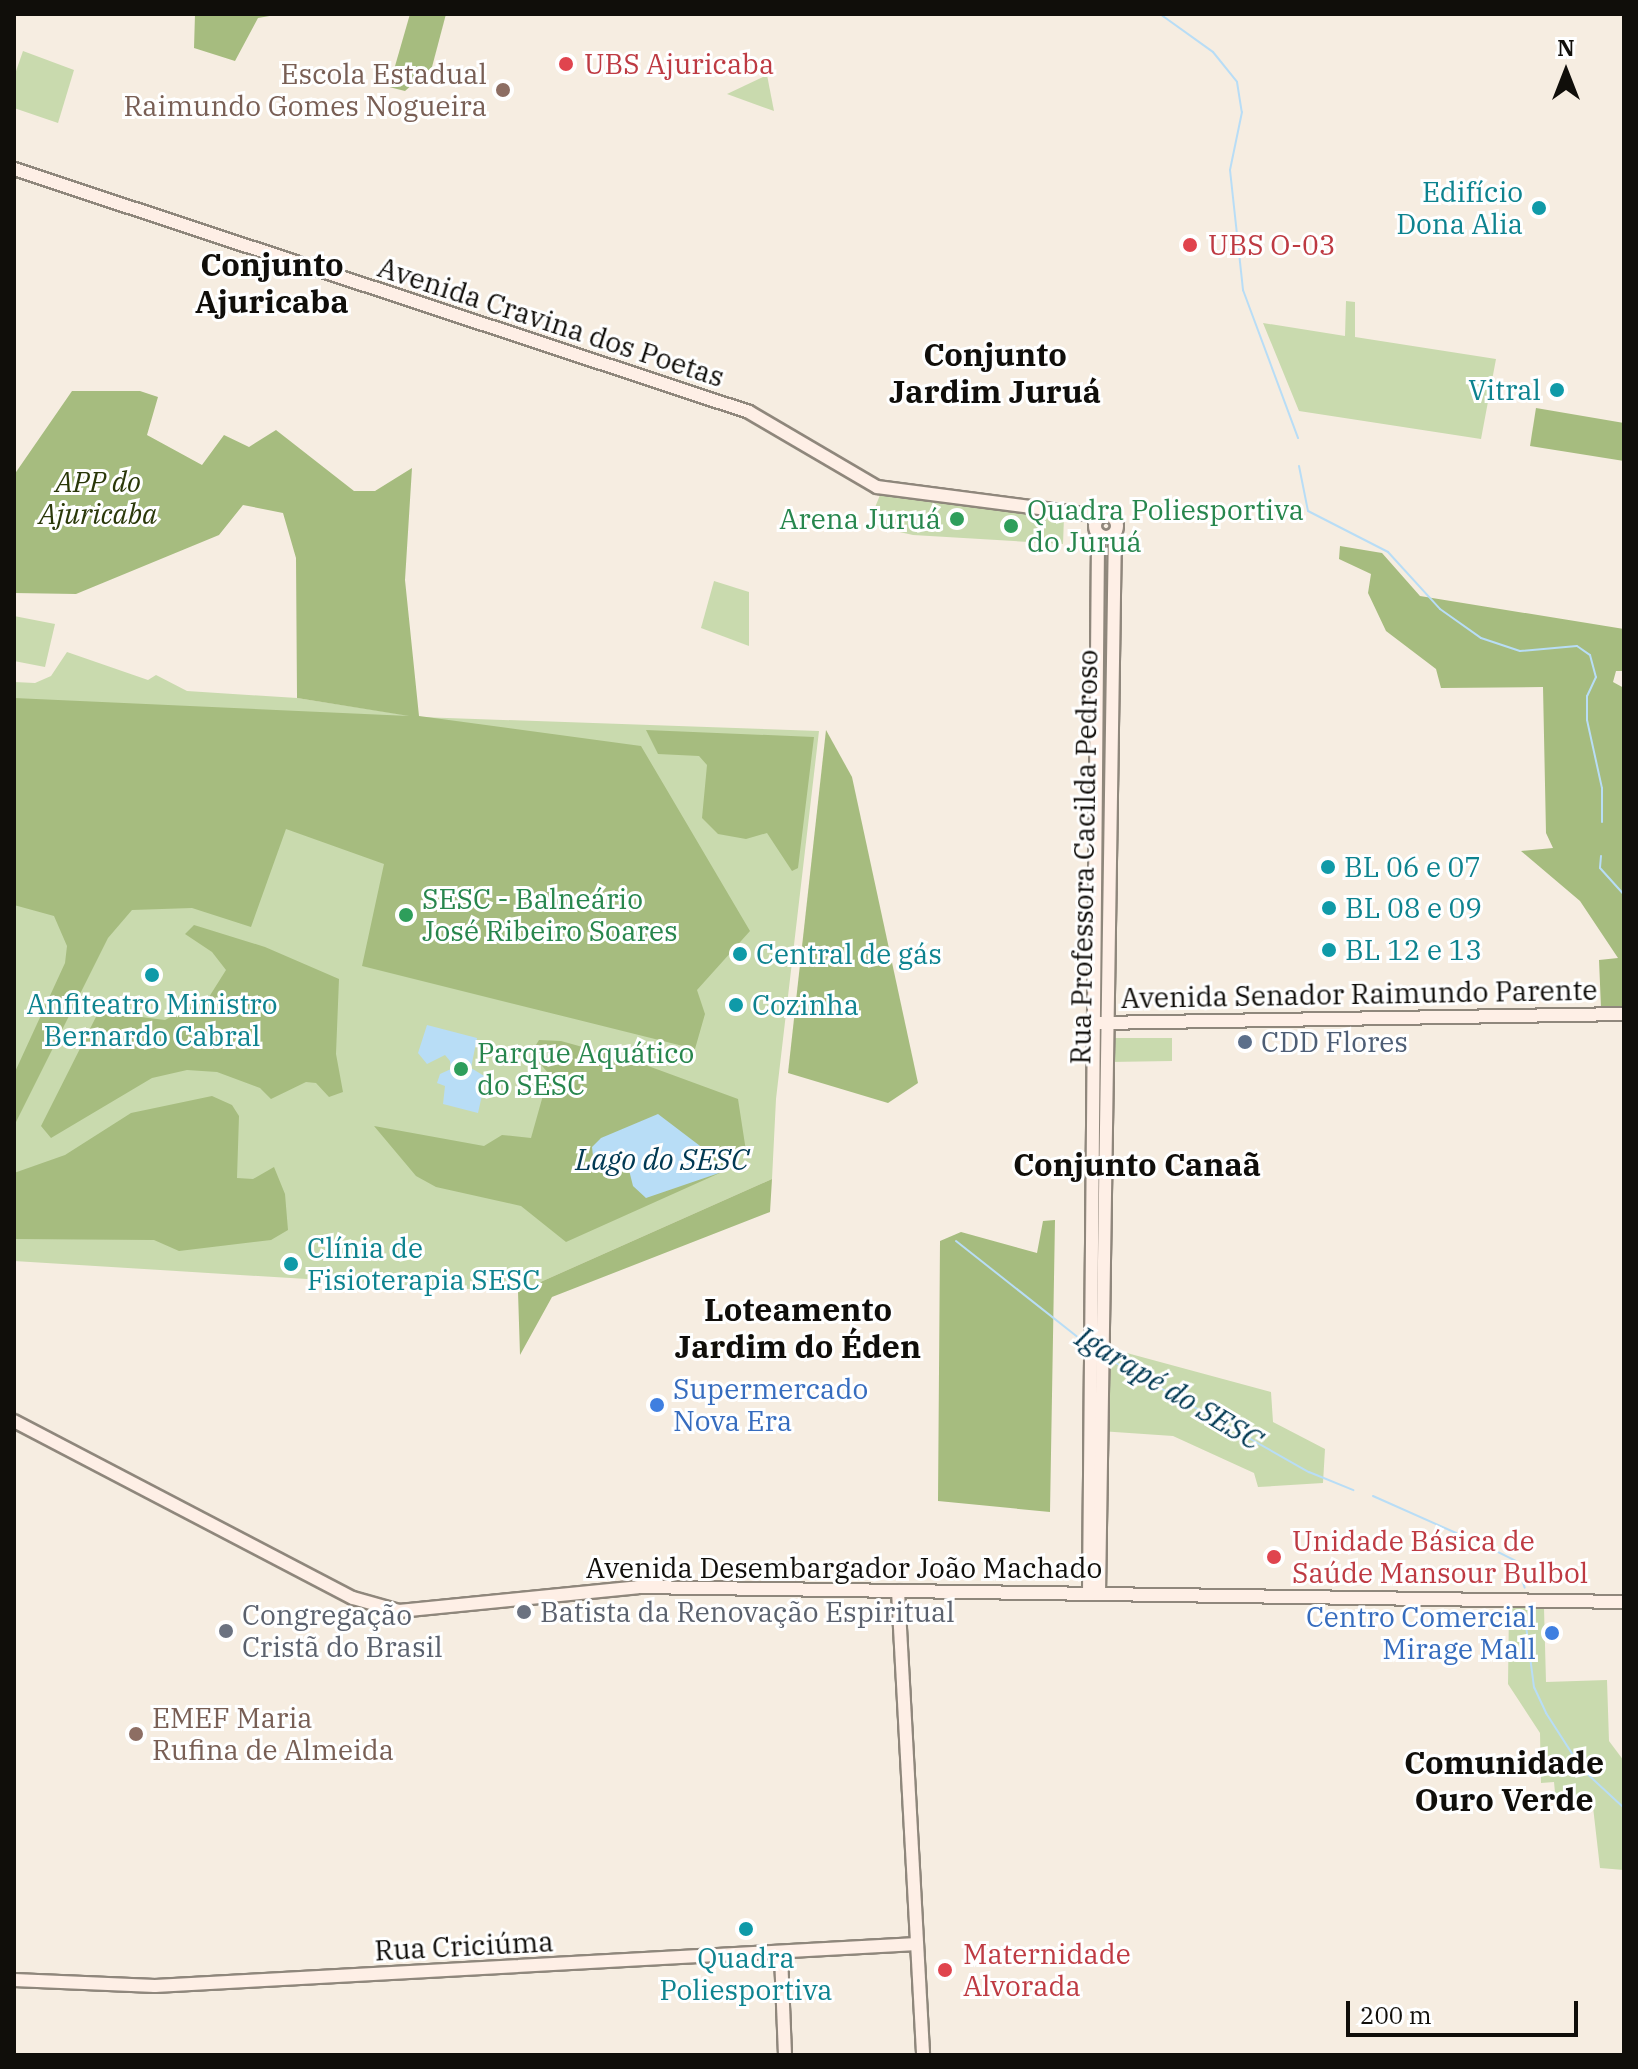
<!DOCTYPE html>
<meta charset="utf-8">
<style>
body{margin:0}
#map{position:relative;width:1638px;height:2069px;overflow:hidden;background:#f6ede1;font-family:"IBM Plex Serif",serif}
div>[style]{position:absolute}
.green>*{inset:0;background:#c9daae}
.forest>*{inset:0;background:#a6bc7f}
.water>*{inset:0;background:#b8ddf6}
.stream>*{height:2px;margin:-1px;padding:0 1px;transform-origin:1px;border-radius:1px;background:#b8ddf6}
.roads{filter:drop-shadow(2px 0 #8f877c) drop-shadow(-2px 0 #8f877c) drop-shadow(0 2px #8f877c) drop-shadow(0 -2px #8f877c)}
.secondary>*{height:12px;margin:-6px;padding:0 6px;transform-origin:6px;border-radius:6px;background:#feefe6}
.secondary>.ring{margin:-6px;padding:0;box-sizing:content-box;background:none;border:12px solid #feefe6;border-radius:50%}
.dots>*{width:22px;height:22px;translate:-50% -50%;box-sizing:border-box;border:4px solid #fff;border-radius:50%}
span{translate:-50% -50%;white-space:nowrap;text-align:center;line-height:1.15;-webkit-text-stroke:6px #fff;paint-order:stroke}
.health-label{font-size:28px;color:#be3a42}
.left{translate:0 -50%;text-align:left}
.education-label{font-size:28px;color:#785e54}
.right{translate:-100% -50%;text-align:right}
.culture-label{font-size:28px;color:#0d838f}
.street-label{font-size:28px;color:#100e0a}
.park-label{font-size:28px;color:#2a3809;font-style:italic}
.leisure-label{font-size:28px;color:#27864d}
.service-label{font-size:28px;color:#4e5e75}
.shop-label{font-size:28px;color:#366cbe}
.worship-label{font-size:28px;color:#5b616d}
.water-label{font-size:30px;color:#013953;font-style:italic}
.quarter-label{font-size:32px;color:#100e0a;font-weight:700}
.frame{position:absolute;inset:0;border:16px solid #100e0a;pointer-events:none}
.north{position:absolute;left:1526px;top:32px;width:80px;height:80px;-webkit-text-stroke:6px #fff;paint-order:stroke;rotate:0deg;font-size:22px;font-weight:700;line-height:32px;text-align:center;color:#100e0a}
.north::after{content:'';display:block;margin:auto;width:28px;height:36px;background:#100e0a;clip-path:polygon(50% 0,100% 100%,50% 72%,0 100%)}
.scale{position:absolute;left:1346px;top:2001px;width:232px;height:36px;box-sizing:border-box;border:4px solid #100e0a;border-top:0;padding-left:10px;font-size:24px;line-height:28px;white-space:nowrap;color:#100e0a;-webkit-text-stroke:6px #fff;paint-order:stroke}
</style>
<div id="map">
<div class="green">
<div style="clip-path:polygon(23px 51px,74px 70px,58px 123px,14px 108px,14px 77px)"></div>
<div style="clip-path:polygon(767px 75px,774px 111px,727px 94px)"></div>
<div style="clip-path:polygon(1346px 301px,1355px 302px,1355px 337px,1496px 359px,1481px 439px,1299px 411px,1263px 323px,1345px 336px)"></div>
<div style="clip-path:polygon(880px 495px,1064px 517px,1063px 544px,913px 535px,868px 525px)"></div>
<div style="clip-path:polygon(714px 581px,749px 592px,749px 646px,701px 628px)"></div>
<div style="clip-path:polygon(14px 616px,55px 624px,45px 667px,14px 661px)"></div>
<div style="clip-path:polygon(67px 652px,148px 680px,156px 675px,187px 691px,297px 698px,419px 717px,819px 731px,776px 1099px,772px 1179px,518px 1292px,14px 1261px,14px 682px,35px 683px,51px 676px)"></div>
<div style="clip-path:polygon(1110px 1038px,1172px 1038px,1172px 1061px,1109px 1062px)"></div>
<div style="clip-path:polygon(1101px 1346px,1271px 1392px,1273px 1422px,1325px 1449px,1323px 1483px,1258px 1487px,1254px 1473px,1173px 1436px,1100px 1431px)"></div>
<div style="clip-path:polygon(1509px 1607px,1544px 1608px,1546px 1682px,1607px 1680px,1609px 1741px,1624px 1761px,1624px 1870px,1600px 1868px,1593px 1807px,1556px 1803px,1554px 1782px,1541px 1783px,1540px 1733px,1508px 1684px)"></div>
</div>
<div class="forest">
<div style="clip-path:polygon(195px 14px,281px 14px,258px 18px,235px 61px,194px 48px)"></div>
<div style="clip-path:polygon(410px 14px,446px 14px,432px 67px,405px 91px,389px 87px)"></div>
<div style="clip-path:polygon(72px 391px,140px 391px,158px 397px,147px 435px,202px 465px,224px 435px,249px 447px,276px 430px,354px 491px,375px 491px,412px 468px,405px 580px,419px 716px,641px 746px,750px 931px,697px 990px,705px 1014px,695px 1049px,362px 966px,384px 864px,286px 829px,251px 927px,192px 908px,132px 910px,108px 938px,14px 1126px,14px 1074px,65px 963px,67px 946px,54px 916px,14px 905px,14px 698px,409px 716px,297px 698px,296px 558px,283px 513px,243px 505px,219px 535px,76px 594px,14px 593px,14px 475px)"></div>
<div style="clip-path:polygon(1536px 408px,1624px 423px,1624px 461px,1530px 446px)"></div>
<div style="clip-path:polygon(1340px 546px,1382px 553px,1420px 596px,1624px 629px,1624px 671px,1616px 671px,1613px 682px,1624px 688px,1624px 1007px,1601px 1008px,1599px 960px,1618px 958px,1580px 901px,1521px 851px,1553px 848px,1546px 833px,1543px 687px,1441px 688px,1436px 669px,1386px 631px,1368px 593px,1371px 574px,1339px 559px)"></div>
<div style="clip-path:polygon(646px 730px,814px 737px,798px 868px,792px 871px,767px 833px,746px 839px,718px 834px,702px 818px,707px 765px,699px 756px,658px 754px)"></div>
<div style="clip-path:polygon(826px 730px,852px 777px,918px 1083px,888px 1103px,788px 1073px)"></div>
<div style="clip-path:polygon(194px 925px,265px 947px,339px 979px,336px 1054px,343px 1092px,329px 1097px,316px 1083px,306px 1082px,271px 1099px,260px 1088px,217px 1072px,187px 1070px,152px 1078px,51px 1138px,41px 1126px,104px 1001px,141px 1017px,165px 1020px,209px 997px,226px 970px,212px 952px,185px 934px)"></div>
<div style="clip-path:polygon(539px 1040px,561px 1041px,640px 1063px,738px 1099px,746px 1151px,722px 1172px,566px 1242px,521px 1206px,436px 1187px,416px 1176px,374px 1126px,484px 1146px,502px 1135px,531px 1138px,549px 1074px,531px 1053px)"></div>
<div style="clip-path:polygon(212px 1096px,232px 1105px,239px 1116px,237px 1178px,253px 1179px,274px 1167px,285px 1194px,288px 1230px,271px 1240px,179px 1251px,154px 1240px,14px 1239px,14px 1173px,65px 1155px,131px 1113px)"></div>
<div style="clip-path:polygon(772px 1179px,770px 1212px,552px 1297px,520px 1355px,518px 1292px)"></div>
<div style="clip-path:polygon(1055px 1220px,1050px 1512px,938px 1501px,940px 1241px,961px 1232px,1037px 1253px,1043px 1221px)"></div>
</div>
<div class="water">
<div style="clip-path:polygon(427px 1025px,477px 1038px,471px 1068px,486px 1077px,478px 1113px,443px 1104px,445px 1086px,437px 1083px,440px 1074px,451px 1069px,450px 1061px,445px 1055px,427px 1064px,418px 1053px)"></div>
<div style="clip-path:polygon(658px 1114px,708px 1152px,722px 1172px,646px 1198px,633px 1186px,628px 1166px,593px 1156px,592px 1147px,601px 1138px)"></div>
</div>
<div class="stream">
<div style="left:1160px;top:14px;width:65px;rotate:35.6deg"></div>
<div style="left:1213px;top:52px;width:38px;rotate:51deg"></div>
<div style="left:1237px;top:82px;width:30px;rotate:81deg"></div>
<div style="left:1242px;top:112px;width:59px;rotate:101.7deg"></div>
<div style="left:1230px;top:170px;width:121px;rotate:83.8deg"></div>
<div style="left:1243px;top:290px;width:158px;rotate:69.6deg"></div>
<div style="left:1299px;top:466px;width:46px;rotate:78.7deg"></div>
<div style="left:1308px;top:511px;width:90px;rotate:27.1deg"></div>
<div style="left:1388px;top:552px;width:77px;rotate:47.6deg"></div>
<div style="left:1440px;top:609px;width:50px;rotate:35.3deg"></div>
<div style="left:1481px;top:638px;width:41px;rotate:18.4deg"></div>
<div style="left:1520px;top:651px;width:57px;rotate:-5deg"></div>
<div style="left:1577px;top:646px;width:16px;rotate:35deg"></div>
<div style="left:1590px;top:655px;width:23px;rotate:75deg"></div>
<div style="left:1596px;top:677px;width:21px;rotate:115deg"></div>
<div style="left:1587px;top:696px;width:24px;rotate:90deg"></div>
<div style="left:1587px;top:720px;width:70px;rotate:77.6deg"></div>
<div style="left:1602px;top:788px;width:34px;rotate:90deg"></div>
<div style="left:1601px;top:856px;width:12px;rotate:95deg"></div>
<div style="left:1600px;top:868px;width:36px;rotate:48deg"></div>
<div style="left:956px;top:1241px;width:163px;rotate:38.3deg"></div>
<div style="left:1109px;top:1359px;width:230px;rotate:29.5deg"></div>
<div style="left:1309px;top:1472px;width:48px;rotate:22.2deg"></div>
<div style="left:1373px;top:1496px;width:91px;rotate:24deg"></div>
<div style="left:1476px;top:1541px;width:45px;rotate:26.6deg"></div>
<div style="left:1516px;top:1561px;width:28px;rotate:72deg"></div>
<div style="left:1525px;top:1618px;width:70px;rotate:82.6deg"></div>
<div style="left:1534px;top:1687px;width:29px;rotate:65deg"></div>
<div style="left:1546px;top:1713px;width:67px;rotate:57.3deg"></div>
<div style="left:1582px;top:1769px;width:57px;rotate:42.9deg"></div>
</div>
<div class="roads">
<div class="secondary">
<div style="left:14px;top:169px;width:774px;rotate:18.29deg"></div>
<div style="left:749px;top:412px;width:148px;rotate:30.4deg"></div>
<div style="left:877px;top:487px;width:226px;rotate:7.4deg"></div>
<div class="ring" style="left:1095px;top:515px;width:10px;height:10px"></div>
<div style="left:1099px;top:1023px;width:525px;rotate:-0.98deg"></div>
<div style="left:14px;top:1421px;width:382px;rotate:27.6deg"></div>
<div style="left:353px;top:1598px;width:48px;rotate:15.8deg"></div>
<div style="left:399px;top:1611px;width:240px;rotate:-5.7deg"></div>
<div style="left:638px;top:1587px;width:986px;rotate:0.87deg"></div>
<div style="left:898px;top:1591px;width:465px;rotate:86.9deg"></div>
<div style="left:1089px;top:1594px;width:1060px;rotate:-89.51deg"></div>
<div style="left:1099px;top:1594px;width:1061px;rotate:-89.14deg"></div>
<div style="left:781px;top:1955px;width:100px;rotate:87.7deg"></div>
<div style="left:14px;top:1980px;width:141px;rotate:2.4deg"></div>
<div style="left:155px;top:1986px;width:763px;rotate:-3.15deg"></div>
</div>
</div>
<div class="dots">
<div style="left:566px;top:64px;background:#e0444e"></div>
<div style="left:503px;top:90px;background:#8d6e63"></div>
<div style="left:1539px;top:208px;background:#0f9aa8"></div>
<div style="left:1190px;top:245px;background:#e0444e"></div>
<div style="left:1557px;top:390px;background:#0f9aa8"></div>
<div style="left:957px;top:519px;background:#2e9e5b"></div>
<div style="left:1011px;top:526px;background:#2e9e5b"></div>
<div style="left:1328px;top:867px;background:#0f9aa8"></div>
<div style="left:1329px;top:908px;background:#0f9aa8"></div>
<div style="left:406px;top:915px;background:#2e9e5b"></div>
<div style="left:1329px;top:950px;background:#0f9aa8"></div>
<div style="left:740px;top:954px;background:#0f9aa8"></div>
<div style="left:152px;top:975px;background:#0f9aa8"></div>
<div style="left:736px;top:1005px;background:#0f9aa8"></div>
<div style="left:1245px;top:1042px;background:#5c6f8a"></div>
<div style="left:461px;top:1069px;background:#2e9e5b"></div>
<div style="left:291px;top:1264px;background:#0f9aa8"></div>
<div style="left:657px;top:1405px;background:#3f7fe0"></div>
<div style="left:1274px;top:1557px;background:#e0444e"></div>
<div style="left:524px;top:1612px;background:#6b7280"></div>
<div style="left:226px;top:1631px;background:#6b7280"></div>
<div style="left:1552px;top:1633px;background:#3f7fe0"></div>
<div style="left:136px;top:1734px;background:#8d6e63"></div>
<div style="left:746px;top:1929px;background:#0f9aa8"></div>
<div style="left:945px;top:1970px;background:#e0444e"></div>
</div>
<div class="health-label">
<span class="left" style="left:584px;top:64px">UBS Ajuricaba</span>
<span class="left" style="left:1208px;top:245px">UBS O-03</span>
<span class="left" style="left:1292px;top:1557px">Unidade Básica de<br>Saúde Mansour Bulbol</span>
<span class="left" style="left:963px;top:1970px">Maternidade<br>Alvorada</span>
</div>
<div class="education-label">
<span class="right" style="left:487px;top:90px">Escola Estadual<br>Raimundo Gomes Nogueira</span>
<span class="left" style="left:152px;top:1734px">EMEF Maria<br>Rufina de Almeida</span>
</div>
<div class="culture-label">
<span class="right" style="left:1523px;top:208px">Edifício<br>Dona Alia</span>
<span class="right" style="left:1541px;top:390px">Vitral</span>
<span class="left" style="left:1344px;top:867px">BL 06 e 07</span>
<span class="left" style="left:1345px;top:908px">BL 08 e 09</span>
<span class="left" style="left:1345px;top:950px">BL 12 e 13</span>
<span class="left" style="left:756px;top:954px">Central de gás</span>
<span style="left:152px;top:1020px">Anfiteatro Ministro<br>Bernardo Cabral</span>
<span class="left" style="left:752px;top:1005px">Cozinha</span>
<span class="left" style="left:307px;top:1264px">Clínia de<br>Fisioterapia SESC</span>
<span style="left:746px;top:1974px">Quadra<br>Poliesportiva</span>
</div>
<div class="street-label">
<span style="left:551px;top:322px;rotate:18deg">Avenida Cravina dos Poetas</span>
<span style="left:1084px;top:857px;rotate:-89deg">Rua Professora Cacilda Pedroso</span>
<span style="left:1359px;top:994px;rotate:-1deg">Avenida Senador Raimundo Parente</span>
<span style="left:844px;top:1568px">Avenida Desembargador João Machado</span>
<span style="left:464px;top:1946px;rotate:-3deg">Rua Criciúma</span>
</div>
<div class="park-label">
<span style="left:98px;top:498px">APP do<br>Ajuricaba</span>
</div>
<div class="leisure-label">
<span class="left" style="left:1027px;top:526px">Quadra Poliesportiva<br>do Juruá</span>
<span class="right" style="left:941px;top:519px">Arena Juruá</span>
<span class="left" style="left:422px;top:915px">SESC - Balneário<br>José Ribeiro Soares</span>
<span class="left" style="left:477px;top:1069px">Parque Aquático<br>do SESC</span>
</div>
<div class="service-label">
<span class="left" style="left:1261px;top:1042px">CDD Flores</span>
</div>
<div class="shop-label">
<span class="left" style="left:673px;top:1405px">Supermercado<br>Nova Era</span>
<span class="right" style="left:1536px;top:1633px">Centro Comercial<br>Mirage Mall</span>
</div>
<div class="worship-label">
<span class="left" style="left:540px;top:1612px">Batista da Renovação Espiritual</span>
<span class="left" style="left:242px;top:1631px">Congregação<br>Cristã do Brasil</span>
</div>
<div class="water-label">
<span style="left:662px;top:1159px">Lago do SESC</span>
<span style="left:1169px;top:1388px;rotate:31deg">Igarapé do SESC</span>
</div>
<div class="quarter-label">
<span style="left:272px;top:283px">Conjunto<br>Ajuricaba</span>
<span style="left:995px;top:373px">Conjunto<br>Jardim Juruá</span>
<span style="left:1137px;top:1164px">Conjunto Canaã</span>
<span style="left:798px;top:1328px">Loteamento<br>Jardim do Éden</span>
<span style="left:1504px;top:1781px">Comunidade<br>Ouro Verde</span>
</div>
<div class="frame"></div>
<div class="north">N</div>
<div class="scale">200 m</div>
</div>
